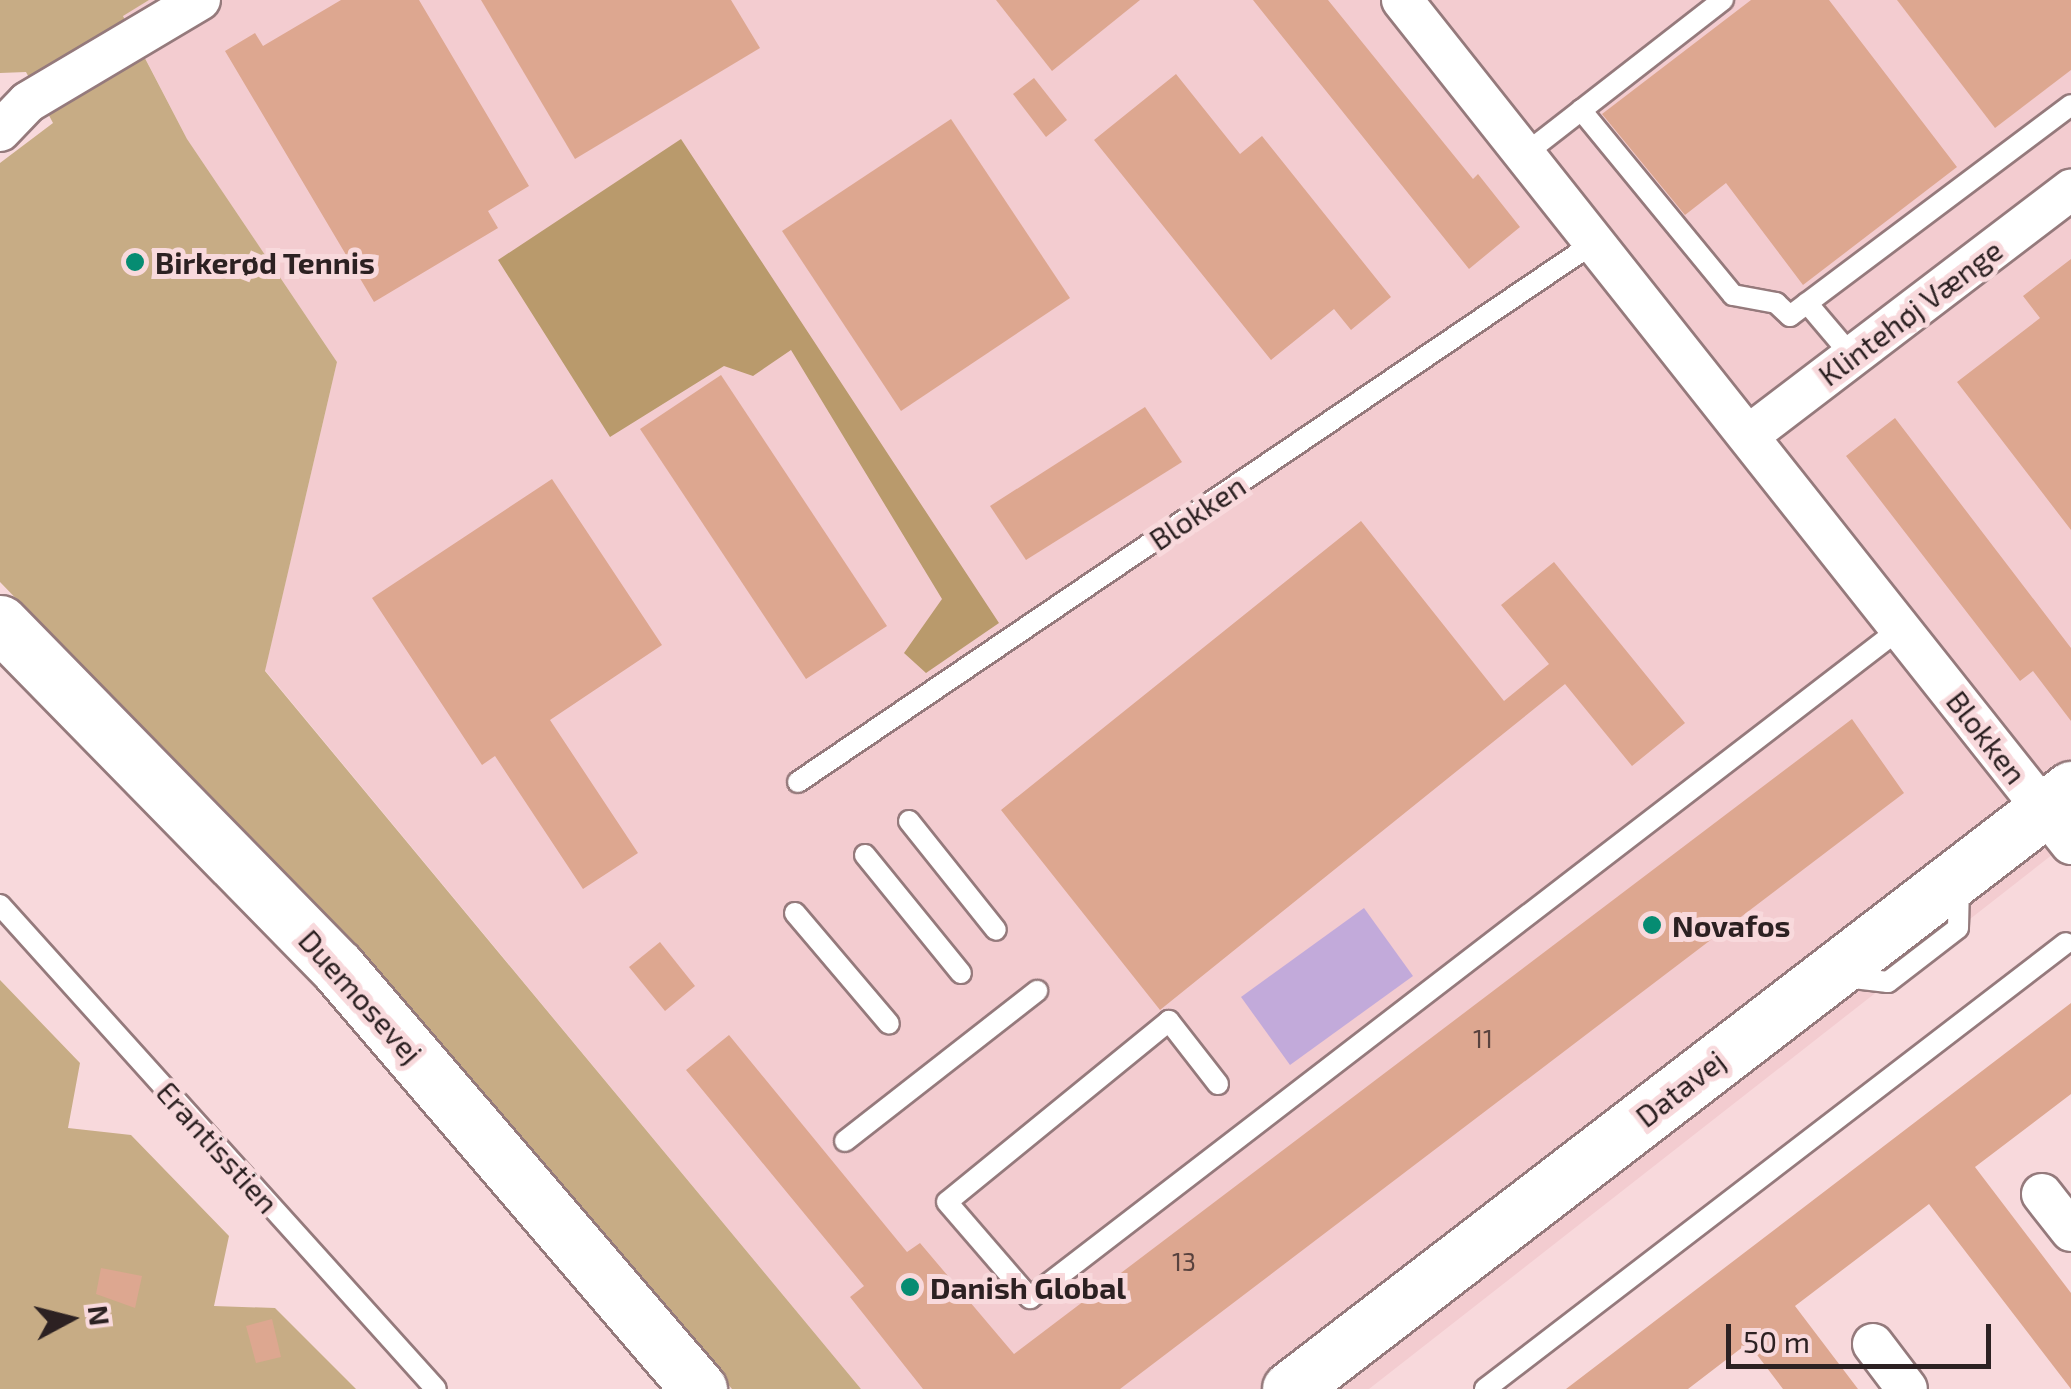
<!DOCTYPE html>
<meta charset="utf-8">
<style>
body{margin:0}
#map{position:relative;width:2071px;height:1389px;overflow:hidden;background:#f8d9dc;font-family:"Exo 2",sans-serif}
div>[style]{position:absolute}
.built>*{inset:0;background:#f3ccd0}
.green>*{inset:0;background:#c7ac85}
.forest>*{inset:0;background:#b99a6c}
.water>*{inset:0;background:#c2aada}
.building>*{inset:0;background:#dda790}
.roads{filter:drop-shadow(2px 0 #957a7c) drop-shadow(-2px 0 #957a7c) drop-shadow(0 2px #957a7c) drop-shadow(0 -2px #957a7c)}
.lane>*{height:20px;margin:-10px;padding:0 10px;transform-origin:10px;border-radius:10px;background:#fff}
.street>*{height:40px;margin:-20px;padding:0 20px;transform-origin:20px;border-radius:20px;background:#fff}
.secondary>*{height:55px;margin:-27.5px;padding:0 27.5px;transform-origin:27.5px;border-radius:27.5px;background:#fff}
.dots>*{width:28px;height:28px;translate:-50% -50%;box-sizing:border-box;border:5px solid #f8d9dc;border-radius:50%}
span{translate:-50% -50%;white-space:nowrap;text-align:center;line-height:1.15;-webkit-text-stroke:10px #f8d9dc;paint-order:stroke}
.number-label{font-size:25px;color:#58423e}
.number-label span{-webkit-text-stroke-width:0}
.poi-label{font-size:30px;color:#2c2122;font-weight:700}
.left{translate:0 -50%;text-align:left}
.street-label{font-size:30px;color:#2c2122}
.north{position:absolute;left:20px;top:1269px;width:100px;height:100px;-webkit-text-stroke:8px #f8d9dc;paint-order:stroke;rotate:83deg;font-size:28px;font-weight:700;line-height:40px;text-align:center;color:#2c2122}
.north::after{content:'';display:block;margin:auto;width:35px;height:45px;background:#2c2122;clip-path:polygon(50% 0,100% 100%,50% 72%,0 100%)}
.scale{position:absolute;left:1726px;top:1324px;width:265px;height:45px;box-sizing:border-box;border:5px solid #2c2122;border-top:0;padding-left:12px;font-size:30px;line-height:35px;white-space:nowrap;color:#2c2122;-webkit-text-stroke:8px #f8d9dc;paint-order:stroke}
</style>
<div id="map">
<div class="built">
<div style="clip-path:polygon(149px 0,2071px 0,2071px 840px,1369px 1389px,861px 1389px,265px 670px,337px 362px,188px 141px,123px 15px)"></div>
</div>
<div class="green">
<div style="clip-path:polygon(0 0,149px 0,123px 16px,187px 139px,337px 362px,265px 671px,861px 1389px,732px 1389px,346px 939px,0 582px,0 163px,53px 123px,26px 72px,0 73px)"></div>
<div style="clip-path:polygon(0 980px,80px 1063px,68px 1128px,131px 1135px,229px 1236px,214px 1306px,275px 1308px,356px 1389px,0 1389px)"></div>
</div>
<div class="forest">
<div style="clip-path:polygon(681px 139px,999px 623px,926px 673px,904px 653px,942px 599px,791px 350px,753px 376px,724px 366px,610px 437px,498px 260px)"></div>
</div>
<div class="water">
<div style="clip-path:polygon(1364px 908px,1413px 976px,1290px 1065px,1241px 997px)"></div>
</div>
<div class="building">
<div style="clip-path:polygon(341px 0,419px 0,529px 186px,488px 211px,498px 228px,374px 302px,225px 51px,255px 33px,263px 46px)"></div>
<div style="clip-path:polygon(481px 0,731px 0,760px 48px,575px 159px)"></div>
<div style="clip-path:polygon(996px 0,1140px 0,1052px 71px)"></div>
<div style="clip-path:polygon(1253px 0,1328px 0,1473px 179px,1478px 174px,1520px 227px,1469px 269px)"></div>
<div style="clip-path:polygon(1751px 0,1829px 0,1957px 167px,1803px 285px,1726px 183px,1685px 215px,1602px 114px)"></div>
<div style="clip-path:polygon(1897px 0,2071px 0,2071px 70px,1995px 128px)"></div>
<div style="clip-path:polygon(1176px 74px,1240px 154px,1262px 136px,1391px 297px,1351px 330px,1334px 309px,1271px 360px,1094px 140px)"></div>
<div style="clip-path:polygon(1034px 78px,1067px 120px,1046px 137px,1013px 94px)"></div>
<div style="clip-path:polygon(951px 119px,1070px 298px,901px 411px,782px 231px)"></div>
<div style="clip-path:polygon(2071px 259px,2071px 530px,1957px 382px,2040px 318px,2023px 296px)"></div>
<div style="clip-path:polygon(721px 375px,887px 626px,806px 679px,640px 429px)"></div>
<div style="clip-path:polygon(1145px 407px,1182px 462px,1026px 560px,990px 506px)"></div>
<div style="clip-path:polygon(1895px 418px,2071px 648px,2071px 721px,2033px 671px,2020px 681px,1846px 456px)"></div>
<div style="clip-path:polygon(552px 479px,662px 645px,550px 720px,638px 853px,583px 889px,495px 756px,482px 765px,372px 598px)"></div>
<div style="clip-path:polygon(1361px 521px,1504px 701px,1549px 664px,1501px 605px,1554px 562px,1685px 723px,1632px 766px,1565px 684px,1160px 1010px,1001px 810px)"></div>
<div style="clip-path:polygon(1852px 719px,1904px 793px,1120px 1389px,923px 1389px,850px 1297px,864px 1286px,686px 1070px,729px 1035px,907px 1252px,920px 1243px,1014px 1354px)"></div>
<div style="clip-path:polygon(660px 942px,695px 986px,665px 1011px,629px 967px)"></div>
<div style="clip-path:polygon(2071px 1003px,2071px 1094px,1975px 1167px,2071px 1293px,2071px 1389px,1929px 1204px,1795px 1306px,1858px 1389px,1783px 1389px,1748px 1343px,1688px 1389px,1566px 1389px)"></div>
<div style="clip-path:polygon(101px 1268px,142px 1276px,135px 1308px,96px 1294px)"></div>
<div style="clip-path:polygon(272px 1319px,281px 1357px,256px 1363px,246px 1326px)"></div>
</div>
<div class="roads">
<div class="lane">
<div style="left:1581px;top:110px;width:239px;rotate:50.6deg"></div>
<div style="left:1733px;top:295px;width:44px;rotate:10.5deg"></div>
<div style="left:1776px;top:303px;width:19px;rotate:43deg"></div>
<div style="left:1790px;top:316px;width:351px;rotate:-36.9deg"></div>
<div style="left:1525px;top:154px;width:251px;rotate:-37.9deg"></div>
<div style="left:1807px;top:303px;width:70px;rotate:49.7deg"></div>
<div style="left:798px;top:782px;width:963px;rotate:-34.12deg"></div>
<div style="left:909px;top:821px;width:139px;rotate:51.4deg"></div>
<div style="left:865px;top:855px;width:152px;rotate:50.9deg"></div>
<div style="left:0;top:905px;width:651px;rotate:47.99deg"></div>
<div style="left:795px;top:913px;width:145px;rotate:49.7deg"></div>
<div style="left:1845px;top:977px;width:43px;rotate:6.6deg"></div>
<div style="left:1888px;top:982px;width:88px;rotate:-37.6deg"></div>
<div style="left:1958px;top:928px;width:44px;rotate:-88.7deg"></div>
<div style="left:1218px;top:1084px;width:80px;rotate:-127.9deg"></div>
<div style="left:1169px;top:1021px;width:286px;rotate:140.8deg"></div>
<div style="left:947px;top:1202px;width:127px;rotate:49.2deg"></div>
<div style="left:1030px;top:1298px;width:1099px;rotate:-37.57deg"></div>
<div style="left:845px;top:1141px;width:244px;rotate:-38deg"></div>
<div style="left:1485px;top:1389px;width:732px;rotate:-37.51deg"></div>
</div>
<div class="street">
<div style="left:1402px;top:0;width:1077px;rotate:51.6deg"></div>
<div style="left:0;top:131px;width:40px;rotate:-46deg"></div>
<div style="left:28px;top:102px;width:200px;rotate:-30.7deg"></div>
<div style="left:1749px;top:435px;width:405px;rotate:-37.3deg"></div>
<div style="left:2042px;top:1194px;width:47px;rotate:51.9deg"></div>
<div style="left:1873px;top:1344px;width:56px;rotate:52.9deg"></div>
</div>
<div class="secondary">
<div style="left:0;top:623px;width:482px;rotate:45.6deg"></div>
<div style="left:337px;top:967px;width:556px;rotate:49.38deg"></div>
<div style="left:1290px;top:1389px;width:985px;rotate:-37.53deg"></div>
</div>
</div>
<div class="dots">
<div style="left:135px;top:262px;background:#068c72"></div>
<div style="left:1652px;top:925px;background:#068c72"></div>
<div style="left:910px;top:1287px;background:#068c72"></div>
</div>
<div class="number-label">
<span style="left:1483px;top:1038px">11</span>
<span style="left:1184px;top:1261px">13</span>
</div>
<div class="poi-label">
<span class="left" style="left:155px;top:262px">Birkerød Tennis</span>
<span class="left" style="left:1672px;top:925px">Novafos</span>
<span class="left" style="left:930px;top:1287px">Danish Global</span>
</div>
<div class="street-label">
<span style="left:1910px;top:312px;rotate:-37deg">Klintehøj Vænge</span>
<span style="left:1197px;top:512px;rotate:-34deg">Blokken</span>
<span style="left:1987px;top:737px;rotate:52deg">Blokken</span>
<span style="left:361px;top:996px;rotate:48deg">Duemosevej</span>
<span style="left:1680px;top:1088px;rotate:-38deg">Datavej</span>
<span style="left:218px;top:1147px;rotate:48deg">Erantisstien</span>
</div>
<div class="north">N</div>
<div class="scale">50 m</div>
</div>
